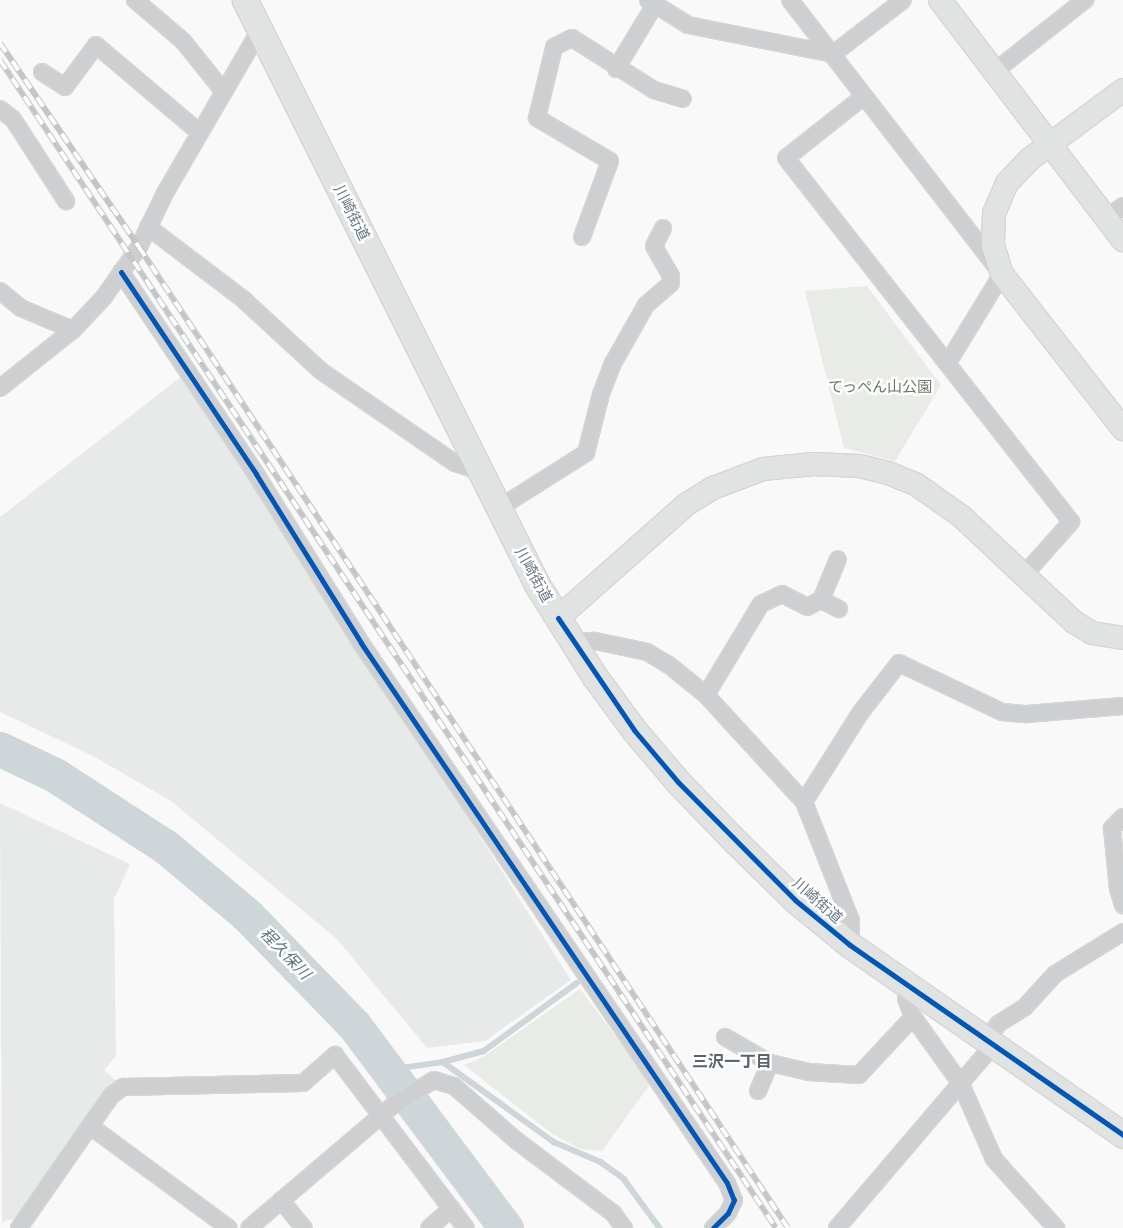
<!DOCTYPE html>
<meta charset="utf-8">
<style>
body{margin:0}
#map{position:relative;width:1123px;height:1228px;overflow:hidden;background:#f9f9f9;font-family:"Nunito Sans","Noto Sans JP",sans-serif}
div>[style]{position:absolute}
.built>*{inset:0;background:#e8e9e9}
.green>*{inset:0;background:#e8ebe6}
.stream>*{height:5.5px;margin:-2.75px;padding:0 2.75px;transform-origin:2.75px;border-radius:2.75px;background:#ced6d9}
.river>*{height:35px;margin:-17.5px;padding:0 17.5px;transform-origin:17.5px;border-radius:17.5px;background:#ced6d9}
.roads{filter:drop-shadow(1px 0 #d5d6d7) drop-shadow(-1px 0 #d5d6d7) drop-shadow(0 1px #d5d6d7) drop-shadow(0 -1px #d5d6d7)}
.street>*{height:16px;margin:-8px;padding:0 8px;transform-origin:8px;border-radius:8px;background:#cecfd0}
.secondary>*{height:22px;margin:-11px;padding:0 11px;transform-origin:11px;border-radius:11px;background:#e1e2e2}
.primary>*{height:25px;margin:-12.5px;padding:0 12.5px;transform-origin:12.5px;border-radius:12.5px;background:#e1e2e2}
.rail>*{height:5.5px;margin-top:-2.75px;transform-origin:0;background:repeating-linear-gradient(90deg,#fff 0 11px,#c3c5c6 0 22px);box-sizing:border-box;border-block:1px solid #c3c5c6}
.cycleway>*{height:5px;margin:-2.5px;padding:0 2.5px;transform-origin:2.5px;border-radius:2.5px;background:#0057b8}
span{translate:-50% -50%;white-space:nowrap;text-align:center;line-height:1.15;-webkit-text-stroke:5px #fff;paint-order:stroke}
.street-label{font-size:15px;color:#657683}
.park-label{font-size:15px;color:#687a64}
.water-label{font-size:16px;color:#60757c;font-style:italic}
.neighbourhood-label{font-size:16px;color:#57646e;font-weight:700}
</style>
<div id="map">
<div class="built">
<div style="clip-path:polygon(186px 373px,571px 980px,485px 1041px,427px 1048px,337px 939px,171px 801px,93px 756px,0 712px,0 517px)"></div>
<div style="clip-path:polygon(0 803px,130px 864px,114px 899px,116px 1056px,104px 1070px,118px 1082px,91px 1110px,14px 1219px,2px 1222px)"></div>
</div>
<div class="green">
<div style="clip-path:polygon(867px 286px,941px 385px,895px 461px,844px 448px,805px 291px)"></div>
<div style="clip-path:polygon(580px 989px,651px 1083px,602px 1151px,580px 1149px,551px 1133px,464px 1065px,483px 1057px)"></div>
</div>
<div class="stream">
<div style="left:443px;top:1062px;width:42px;rotate:-15deg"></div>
<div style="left:484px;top:1051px;width:115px;rotate:-36.2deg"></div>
<div style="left:387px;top:1070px;width:57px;rotate:-8.1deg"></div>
<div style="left:443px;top:1062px;width:137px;rotate:35.8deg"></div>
<div style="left:554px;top:1142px;width:51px;rotate:23.1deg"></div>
<div style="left:601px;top:1162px;width:29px;rotate:36deg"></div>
<div style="left:624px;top:1179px;width:61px;rotate:53.7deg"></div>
</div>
<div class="river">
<div style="left:0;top:749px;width:61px;rotate:25.3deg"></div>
<div style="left:55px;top:775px;width:132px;rotate:33deg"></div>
<div style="left:166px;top:847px;width:106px;rotate:40deg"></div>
<div style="left:247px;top:915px;width:153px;rotate:45.8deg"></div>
<div style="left:354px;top:1025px;width:254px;rotate:53.2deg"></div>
</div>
<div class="roads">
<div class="street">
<div style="left:135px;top:0;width:63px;rotate:40.5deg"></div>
<div style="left:183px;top:41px;width:65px;rotate:51.2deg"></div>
<div style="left:648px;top:0;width:47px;rotate:32deg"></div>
<div style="left:688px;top:25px;width:148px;rotate:11.3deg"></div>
<div style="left:833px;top:54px;width:88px;rotate:-37.6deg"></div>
<div style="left:790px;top:0;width:346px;rotate:52.3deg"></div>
<div style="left:1002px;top:274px;width:105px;rotate:121.4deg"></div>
<div style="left:616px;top:69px;width:74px;rotate:-58.9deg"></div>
<div style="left:995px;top:71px;width:115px;rotate:-38.3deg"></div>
<div style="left:42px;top:72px;width:27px;rotate:33deg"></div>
<div style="left:65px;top:87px;width:52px;rotate:-53.6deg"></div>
<div style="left:96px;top:45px;width:136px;rotate:40.2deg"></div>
<div style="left:863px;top:97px;width:98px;rotate:141.6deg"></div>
<div style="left:786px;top:158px;width:462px;rotate:51.9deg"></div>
<div style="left:1071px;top:522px;width:71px;rotate:131.6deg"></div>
<div style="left:0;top:109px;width:16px;rotate:38deg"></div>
<div style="left:13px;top:119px;width:98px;rotate:57.1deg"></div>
<div style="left:1107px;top:218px;width:20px;rotate:-37deg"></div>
<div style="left:148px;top:227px;width:121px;rotate:37.2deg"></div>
<div style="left:244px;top:300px;width:105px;rotate:42.7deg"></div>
<div style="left:321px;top:371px;width:163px;rotate:34.5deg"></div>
<div style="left:455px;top:463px;width:26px;rotate:18deg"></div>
<div style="left:582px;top:237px;width:81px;rotate:-69.8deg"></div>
<div style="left:610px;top:161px;width:85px;rotate:-149.5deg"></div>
<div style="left:537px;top:118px;width:73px;rotate:-76.5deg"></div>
<div style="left:554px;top:47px;width:20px;rotate:-27deg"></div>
<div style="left:572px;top:38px;width:97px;rotate:32.4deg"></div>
<div style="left:654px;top:90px;width:30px;rotate:17deg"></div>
<div style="left:121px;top:272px;width:243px;rotate:56.2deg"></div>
<div style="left:256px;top:474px;width:199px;rotate:58.1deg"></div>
<div style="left:361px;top:643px;width:652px;rotate:55.87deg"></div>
<div style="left:727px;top:1183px;width:18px;rotate:68deg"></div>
<div style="left:734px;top:1200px;width:14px;rotate:115deg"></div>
<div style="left:728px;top:1213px;width:21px;rotate:135deg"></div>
<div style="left:0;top:291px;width:27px;rotate:39deg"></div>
<div style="left:21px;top:308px;width:56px;rotate:22.9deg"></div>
<div style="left:0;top:388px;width:93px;rotate:-38.5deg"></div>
<div style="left:73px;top:330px;width:45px;rotate:-46.8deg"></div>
<div style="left:104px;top:297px;width:61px;rotate:-55deg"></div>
<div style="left:139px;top:247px;width:60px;rotate:-64.3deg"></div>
<div style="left:165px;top:193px;width:189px;rotate:-59.8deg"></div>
<div style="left:499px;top:508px;width:103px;rotate:-32.3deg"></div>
<div style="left:586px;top:453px;width:61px;rotate:-75.7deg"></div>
<div style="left:601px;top:394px;width:31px;rotate:-69deg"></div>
<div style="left:612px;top:365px;width:69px;rotate:-60.5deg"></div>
<div style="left:646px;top:305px;width:33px;rotate:-41deg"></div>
<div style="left:671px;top:283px;width:7px;rotate:-90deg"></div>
<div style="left:671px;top:276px;width:34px;rotate:-120deg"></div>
<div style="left:654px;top:246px;width:20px;rotate:-63deg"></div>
<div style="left:821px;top:600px;width:20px;rotate:27deg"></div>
<div style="left:573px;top:642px;width:22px;rotate:-3deg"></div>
<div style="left:595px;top:641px;width:53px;rotate:11.9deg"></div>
<div style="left:647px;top:652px;width:26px;rotate:31deg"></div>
<div style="left:669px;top:665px;width:48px;rotate:39deg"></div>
<div style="left:706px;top:695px;width:145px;rotate:47.5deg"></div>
<div style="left:804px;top:802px;width:128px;rotate:68.4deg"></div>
<div style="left:851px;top:921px;width:24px;rotate:92deg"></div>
<div style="left:706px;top:695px;width:106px;rotate:-58.9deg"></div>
<div style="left:761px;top:604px;width:23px;rotate:-25deg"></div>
<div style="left:782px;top:594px;width:28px;rotate:27deg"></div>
<div style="left:807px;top:607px;width:16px;rotate:-27deg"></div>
<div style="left:821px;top:600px;width:44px;rotate:-67.5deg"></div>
<div style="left:804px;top:802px;width:107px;rotate:-57.7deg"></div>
<div style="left:861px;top:712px;width:62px;rotate:-52.2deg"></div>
<div style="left:899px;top:663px;width:114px;rotate:25.4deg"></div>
<div style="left:1002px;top:712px;width:25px;rotate:5deg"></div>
<div style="left:1027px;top:714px;width:96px;rotate:-4.8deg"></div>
<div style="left:1123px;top:817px;width:16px;rotate:135deg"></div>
<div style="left:1112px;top:828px;width:61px;rotate:84.4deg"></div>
<div style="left:1118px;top:889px;width:17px;rotate:73deg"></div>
<div style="left:913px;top:1017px;width:82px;rotate:54.4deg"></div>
<div style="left:961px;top:1084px;width:82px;rotate:66.3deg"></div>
<div style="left:994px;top:1159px;width:93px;rotate:48.1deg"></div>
<div style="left:725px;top:1037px;width:52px;rotate:30deg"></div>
<div style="left:770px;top:1063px;width:39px;rotate:13deg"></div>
<div style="left:808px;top:1072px;width:51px;rotate:3.4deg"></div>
<div style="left:859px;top:1075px;width:79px;rotate:-47deg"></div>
<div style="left:913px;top:1017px;width:19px;rotate:-111deg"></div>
<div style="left:906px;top:999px;width:12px;rotate:-55deg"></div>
<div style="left:758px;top:1091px;width:30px;rotate:-67deg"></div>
<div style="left:90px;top:1126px;width:38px;rotate:-55deg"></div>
<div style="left:112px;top:1095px;width:14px;rotate:-36deg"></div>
<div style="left:123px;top:1087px;width:180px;rotate:-1.3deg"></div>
<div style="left:303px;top:1083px;width:43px;rotate:-41.2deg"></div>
<div style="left:335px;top:1055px;width:217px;rotate:52.9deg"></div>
<div style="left:281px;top:1200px;width:36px;rotate:51deg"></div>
<div style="left:19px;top:1228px;width:124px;rotate:-55.2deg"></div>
<div style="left:90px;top:1126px;width:172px;rotate:36.3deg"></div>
<div style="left:249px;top:1228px;width:193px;rotate:-40.4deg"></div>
<div style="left:396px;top:1103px;width:44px;rotate:-31.2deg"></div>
<div style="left:434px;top:1080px;width:21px;rotate:17deg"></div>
<div style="left:454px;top:1086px;width:84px;rotate:41.1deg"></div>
<div style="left:517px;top:1141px;width:120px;rotate:36.9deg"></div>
<div style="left:613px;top:1213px;width:19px;rotate:54deg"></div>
<div style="left:429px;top:1228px;width:30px;rotate:-41deg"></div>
<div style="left:837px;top:1228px;width:226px;rotate:-49.5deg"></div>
<div style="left:984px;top:1056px;width:14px;rotate:-56deg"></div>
<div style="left:992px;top:1044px;width:13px;rotate:-86deg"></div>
<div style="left:993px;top:1031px;width:9px;rotate:-54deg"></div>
<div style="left:998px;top:1024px;width:31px;rotate:-32deg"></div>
<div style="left:1024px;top:1008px;width:46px;rotate:-47.6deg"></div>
<div style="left:1055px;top:974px;width:80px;rotate:-31.7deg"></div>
</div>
<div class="secondary">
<div style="left:940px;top:0;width:302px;rotate:52.7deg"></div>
<div style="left:1123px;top:90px;width:116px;rotate:143.4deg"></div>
<div style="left:1030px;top:159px;width:33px;rotate:134deg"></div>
<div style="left:1007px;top:183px;width:33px;rotate:113deg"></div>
<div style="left:994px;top:213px;width:32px;rotate:92deg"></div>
<div style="left:993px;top:245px;width:30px;rotate:73deg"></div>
<div style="left:1002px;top:274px;width:197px;rotate:52deg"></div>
<div style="left:558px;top:618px;width:172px;rotate:-41.5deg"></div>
<div style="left:687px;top:504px;width:31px;rotate:-32deg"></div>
<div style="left:713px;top:488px;width:53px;rotate:-20.8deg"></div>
<div style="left:763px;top:469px;width:51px;rotate:-5.6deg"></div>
<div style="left:814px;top:464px;width:46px;rotate:2.5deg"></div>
<div style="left:860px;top:466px;width:29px;rotate:14deg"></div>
<div style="left:888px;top:473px;width:31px;rotate:22deg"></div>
<div style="left:917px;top:485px;width:54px;rotate:35.2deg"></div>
<div style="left:961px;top:516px;width:155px;rotate:43.2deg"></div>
<div style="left:1074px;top:622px;width:21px;rotate:31deg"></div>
<div style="left:1092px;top:633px;width:31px;rotate:9deg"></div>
</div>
<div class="primary">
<div style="left:245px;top:0;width:652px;rotate:63.47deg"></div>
<div style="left:536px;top:583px;width:111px;rotate:57.9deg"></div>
<div style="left:595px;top:677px;width:66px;rotate:53.7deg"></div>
<div style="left:634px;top:730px;width:68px;rotate:49.8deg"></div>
<div style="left:678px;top:782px;width:83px;rotate:46deg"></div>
<div style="left:736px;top:842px;width:83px;rotate:44.5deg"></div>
<div style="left:795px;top:900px;width:71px;rotate:39.3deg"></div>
<div style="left:850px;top:945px;width:333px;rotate:34.8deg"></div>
</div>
</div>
<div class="rail">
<div style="left:0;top:43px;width:247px;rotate:55.7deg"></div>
<div style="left:139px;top:247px;width:1176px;rotate:56.51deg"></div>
<div style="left:0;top:60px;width:1402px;rotate:56.4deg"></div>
</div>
<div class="cycleway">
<div style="left:121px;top:272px;width:243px;rotate:56.2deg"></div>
<div style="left:256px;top:474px;width:199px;rotate:58.1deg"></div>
<div style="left:361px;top:643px;width:652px;rotate:55.87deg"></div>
<div style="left:727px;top:1183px;width:18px;rotate:68deg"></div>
<div style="left:734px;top:1200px;width:14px;rotate:115deg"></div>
<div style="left:728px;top:1213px;width:21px;rotate:135deg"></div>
<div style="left:558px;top:618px;width:135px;rotate:55.8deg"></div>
<div style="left:634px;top:730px;width:68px;rotate:49.8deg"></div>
<div style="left:678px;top:782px;width:166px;rotate:45.2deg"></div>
<div style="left:795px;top:900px;width:71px;rotate:39.3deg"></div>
<div style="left:850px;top:945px;width:333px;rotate:34.8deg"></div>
</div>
<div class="street-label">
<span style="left:351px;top:213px;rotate:63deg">川崎街道</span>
<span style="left:533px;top:575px;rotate:61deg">川崎街道</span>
<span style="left:817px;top:901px;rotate:41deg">川崎街道</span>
</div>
<div class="park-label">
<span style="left:880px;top:388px">てっぺん山公園</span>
</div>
<div class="water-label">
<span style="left:285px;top:954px;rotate:46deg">程久保川</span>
</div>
<div class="neighbourhood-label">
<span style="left:732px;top:1062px">三沢一丁目</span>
</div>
</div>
